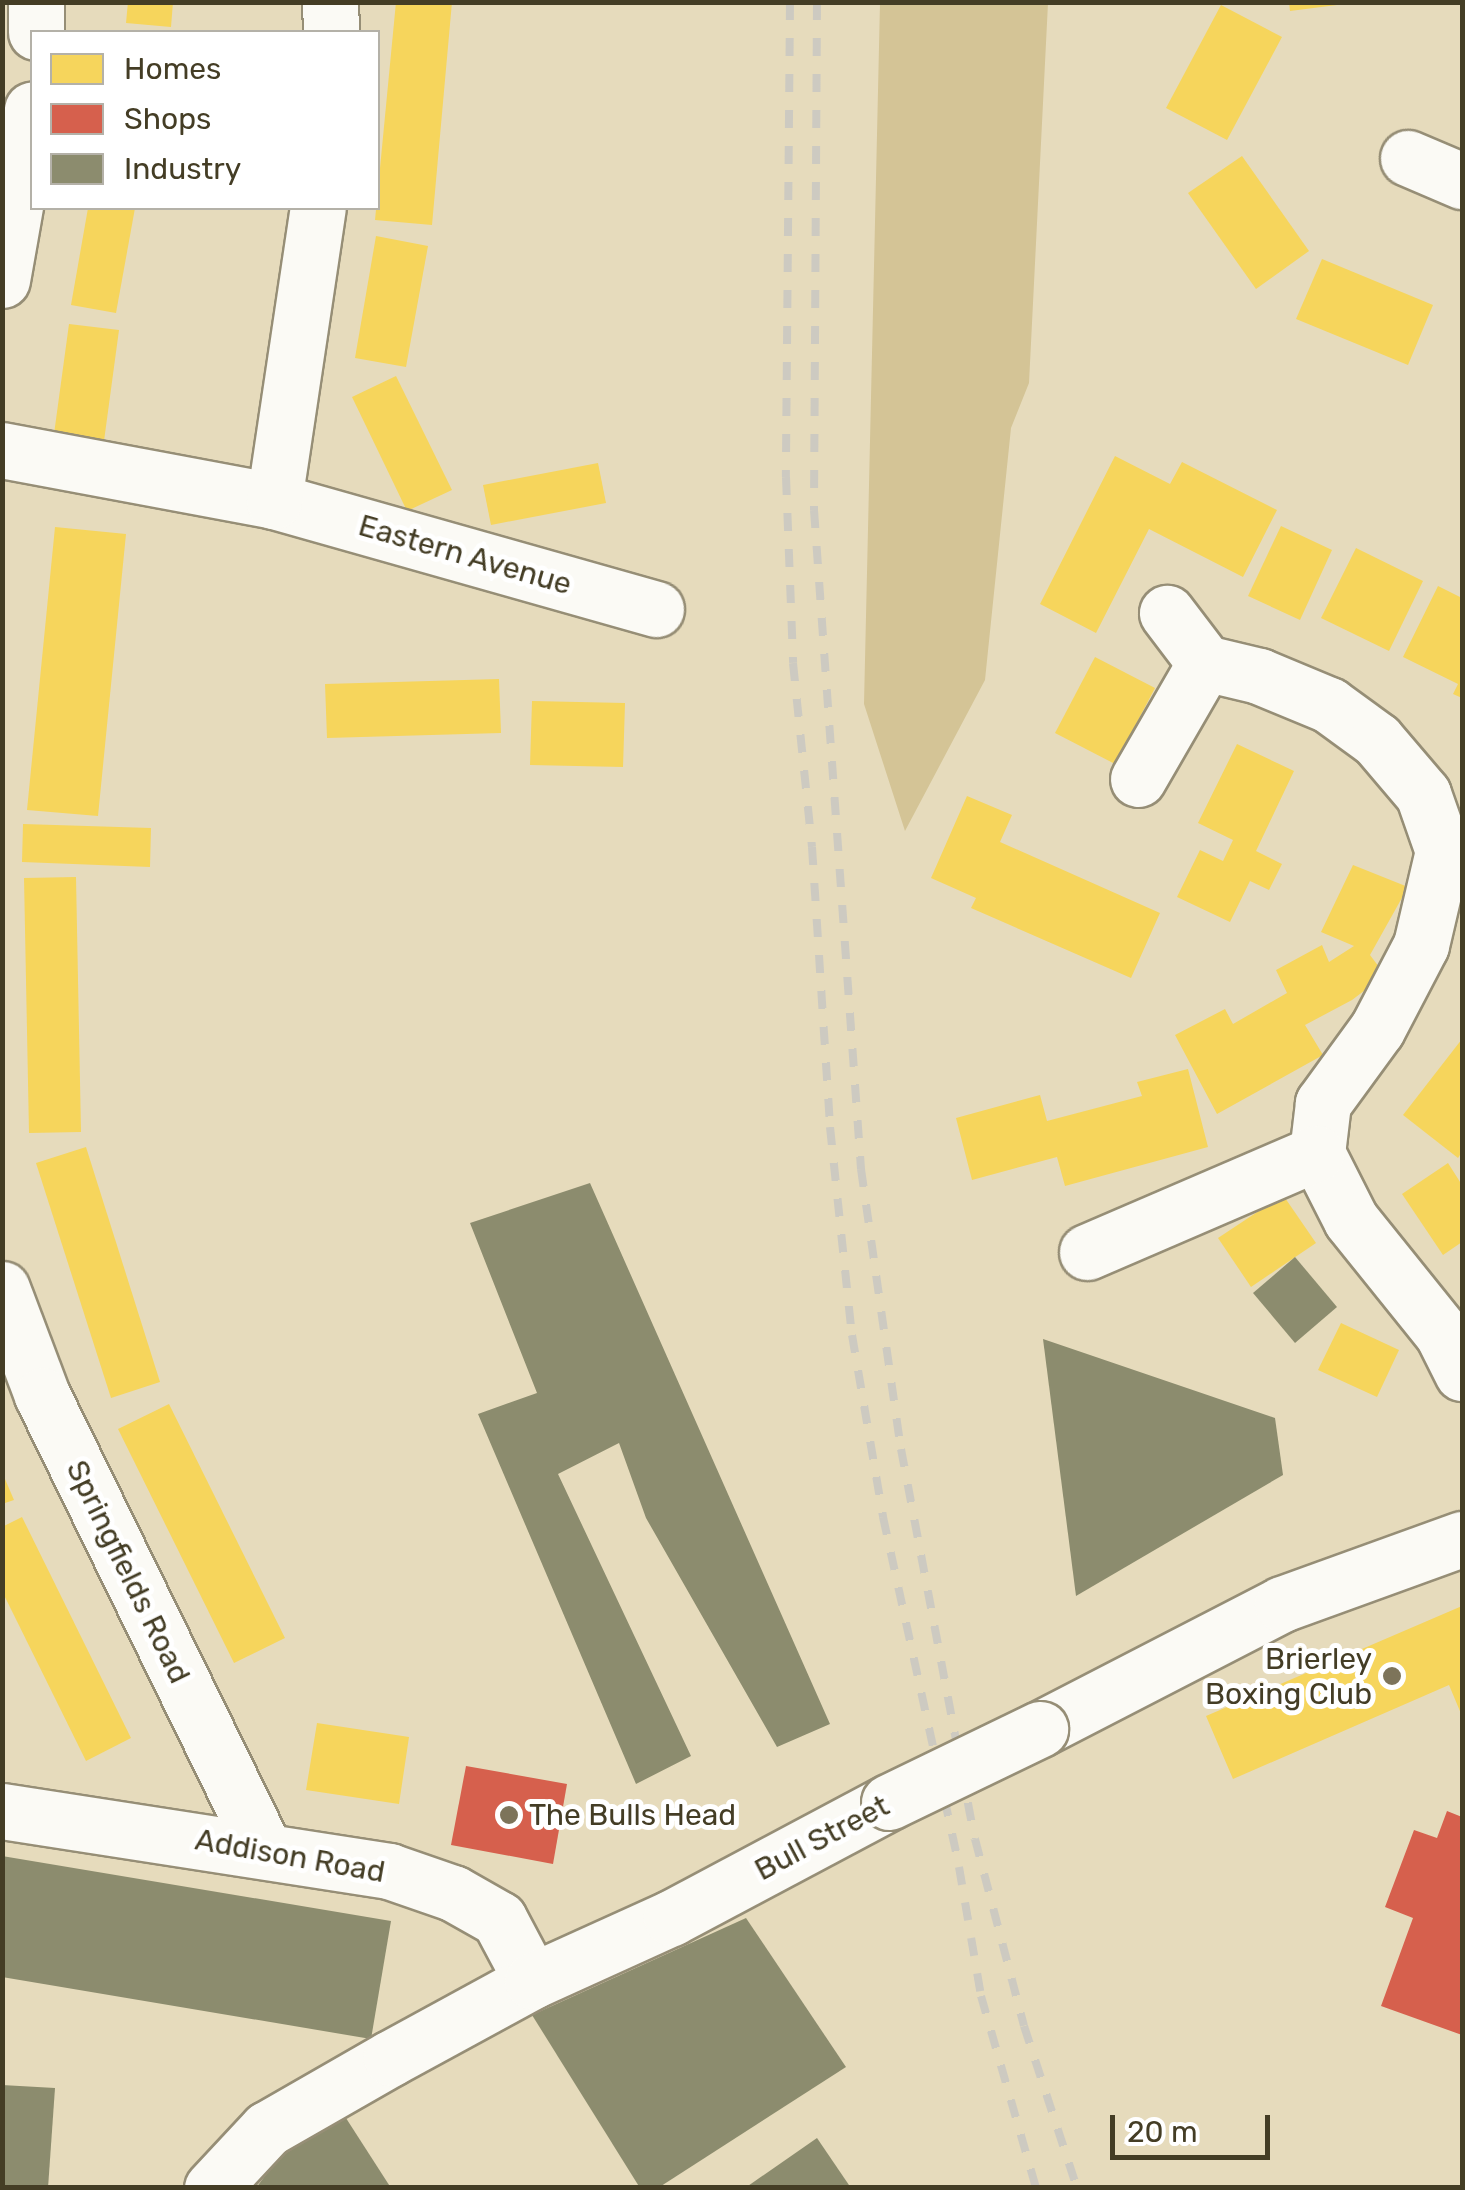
<!DOCTYPE html>
<style>
body{margin:0}
#map{position:relative;width:1465px;height:2190px;overflow:hidden;background:#e6dbbc;font-family:Rubik,sans-serif}
div>[style]{position:absolute}
.forest>*{inset:0;background:#d4c496}
.homes>*{inset:0;background:#f6d55c}
.shops>*{inset:0;background:#d6604d}
.industry>*{inset:0;background:#8c8c6e}
.roads{filter:drop-shadow(2px 0 #968e76) drop-shadow(-2px 0 #968e76) drop-shadow(0 2px #968e76) drop-shadow(0 -2px #968e76)}
.minor>*{height:55px;margin:-27.5px;padding:0 27.5px;transform-origin:27.5px;border-radius:27.5px;background:#fbfaf5}
.rail>*{height:8px;margin-top:-4px;transform-origin:0;background:repeating-linear-gradient(90deg,#cdcac1 0 18px,transparent 0 36px)}
.bridges{filter:drop-shadow(2px 0 #968e76) drop-shadow(-2px 0 #968e76) drop-shadow(0 2px #968e76) drop-shadow(0 -2px #968e76)}
.minor-bridge>*{height:55px;margin:-27.5px;padding:0 27.5px;transform-origin:27.5px;border-radius:27.5px;background:#fbfaf5}
.dots>*{width:28px;height:28px;translate:-50% -50%;box-sizing:border-box;border:5px solid #fff;border-radius:50%}
span{translate:-50% -50%;white-space:nowrap;text-align:center;line-height:1.15;-webkit-text-stroke:10px #fff;paint-order:stroke}
.street-label{font-size:30px;color:#443d25}
.poi-label{font-size:30px;color:#443d25}
.right{translate:-100% -50%;text-align:right}
.left{translate:0 -50%;text-align:left}
.frame{position:absolute;inset:0;border:5px solid #443d25;pointer-events:none}
.legend{position:absolute;left:30px;top:30px;width:350px;height:180px;box-sizing:border-box;background:#fff;border:2px solid #b4b1a8;margin:0;padding:12px 18px;list-style:none;font-size:30px;color:#443d25}
.legend li{display:flex;align-items:center;gap:20px;height:50px}
.legend b{width:50px;border:2px solid #b4b1a8}
.scale{position:absolute;left:1110px;top:2115px;width:160px;height:45px;box-sizing:border-box;border:5px solid #443d25;border-top:0;padding-left:12px;font-size:30px;line-height:35px;white-space:nowrap;color:#443d25;-webkit-text-stroke:8px #fff;paint-order:stroke}
</style>
<div id="map">
<div class="forest">
<div style="clip-path:polygon(880px 3px,1048px 3px,1029px 383px,1011px 428px,985px 680px,905px 831px,864px 704px)"></div>
</div>
<div class="homes">
<div style="clip-path:polygon(128px 2px,173px 2px,171px 27px,126px 23px)"></div>
<div style="clip-path:polygon(396px 2px,452px 2px,432px 225px,375px 220px)"></div>
<div style="clip-path:polygon(1289px 2px,1337px 2px,1337px 5px,1290px 11px)"></div>
<div style="clip-path:polygon(1221px 5px,1282px 37px,1227px 140px,1166px 108px)"></div>
<div style="clip-path:polygon(1242px 156px,1309px 251px,1256px 289px,1188px 193px)"></div>
<div style="clip-path:polygon(88px 208px,135px 208px,116px 313px,71px 305px)"></div>
<div style="clip-path:polygon(376px 236px,428px 246px,406px 367px,355px 358px)"></div>
<div style="clip-path:polygon(1322px 259px,1433px 305px,1408px 365px,1296px 319px)"></div>
<div style="clip-path:polygon(69px 324px,119px 330px,104px 441px,54px 434px)"></div>
<div style="clip-path:polygon(396px 376px,452px 490px,407px 511px,352px 397px)"></div>
<div style="clip-path:polygon(1115px 456px,1170px 484px,1182px 462px,1277px 510px,1243px 577px,1149px 529px,1096px 633px,1040px 604px)"></div>
<div style="clip-path:polygon(598px 463px,606px 503px,491px 525px,483px 485px)"></div>
<div style="clip-path:polygon(1281px 526px,1332px 550px,1300px 620px,1248px 596px)"></div>
<div style="clip-path:polygon(55px 527px,126px 534px,98px 816px,27px 810px)"></div>
<div style="clip-path:polygon(1356px 548px,1423px 581px,1389px 651px,1321px 618px)"></div>
<div style="clip-path:polygon(1438px 586px,1462px 598px,1462px 698px,1453px 694px,1458px 684px,1403px 657px)"></div>
<div style="clip-path:polygon(1095px 657px,1155px 688px,1115px 764px,1055px 733px)"></div>
<div style="clip-path:polygon(499px 679px,501px 733px,327px 738px,325px 684px)"></div>
<div style="clip-path:polygon(532px 701px,625px 703px,623px 767px,530px 765px)"></div>
<div style="clip-path:polygon(1237px 744px,1294px 771px,1256px 851px,1282px 864px,1269px 890px,1250px 881px,1230px 922px,1177px 897px,1200px 850px,1223px 861px,1233px 840px,1198px 823px)"></div>
<div style="clip-path:polygon(967px 796px,1012px 815px,1000px 842px,1160px 913px,1131px 978px,971px 908px,976px 898px,931px 878px)"></div>
<div style="clip-path:polygon(23px 824px,151px 828px,150px 867px,22px 862px)"></div>
<div style="clip-path:polygon(1353px 865px,1408px 887px,1370px 955px,1385px 975px,1352px 1000px,1305px 1025px,1323px 1055px,1217px 1114px,1175px 1035px,1225px 1009px,1233px 1024px,1287px 993px,1276px 970px,1322px 945px,1329px 962px,1354px 946px,1321px 932px)"></div>
<div style="clip-path:polygon(76px 877px,81px 1132px,29px 1133px,24px 878px)"></div>
<div style="clip-path:polygon(1462px 1039px,1462px 1152px,1458px 1158px,1403px 1115px)"></div>
<div style="clip-path:polygon(1188px 1069px,1208px 1147px,1065px 1186px,1057px 1157px,972px 1180px,956px 1118px,1040px 1095px,1047px 1121px,1142px 1096px,1137px 1082px)"></div>
<div style="clip-path:polygon(86px 1147px,160px 1382px,111px 1398px,36px 1163px)"></div>
<div style="clip-path:polygon(1448px 1163px,1462px 1185px,1462px 1242px,1443px 1255px,1402px 1194px)"></div>
<div style="clip-path:polygon(1283px 1195px,1316px 1243px,1251px 1287px,1218px 1238px)"></div>
<div style="clip-path:polygon(1341px 1323px,1399px 1350px,1377px 1397px,1318px 1370px)"></div>
<div style="clip-path:polygon(169px 1404px,285px 1638px,234px 1663px,118px 1429px)"></div>
<div style="clip-path:polygon(2px 1472px,14px 1500px,2px 1504px)"></div>
<div style="clip-path:polygon(22px 1517px,131px 1738px,86px 1761px,2px 1591px,2px 1527px)"></div>
<div style="clip-path:polygon(1462px 1606px,1462px 1716px,1449px 1685px,1233px 1779px,1206px 1716px)"></div>
<div style="clip-path:polygon(317px 1723px,409px 1737px,399px 1804px,306px 1790px)"></div>
</div>
<div class="shops">
<div style="clip-path:polygon(466px 1766px,567px 1784px,553px 1864px,451px 1845px)"></div>
<div style="clip-path:polygon(1447px 1811px,1462px 1817px,1462px 2035px,1381px 2006px,1413px 1918px,1385px 1907px,1414px 1830px,1437px 1838px)"></div>
</div>
<div class="industry">
<div style="clip-path:polygon(590px 1183px,830px 1724px,777px 1747px,646px 1518px,619px 1443px,558px 1474px,691px 1756px,636px 1784px,478px 1414px,537px 1393px,470px 1223px)"></div>
<div style="clip-path:polygon(1295px 1257px,1337px 1307px,1295px 1343px,1253px 1293px)"></div>
<div style="clip-path:polygon(1043px 1339px,1275px 1418px,1283px 1475px,1076px 1596px)"></div>
<div style="clip-path:polygon(2px 1856px,391px 1921px,371px 2039px,2px 1977px)"></div>
<div style="clip-path:polygon(746px 1918px,846px 2067px,658px 2188px,640px 2188px,532px 2015px)"></div>
<div style="clip-path:polygon(2px 2085px,55px 2088px,48px 2188px,2px 2188px)"></div>
<div style="clip-path:polygon(344px 2115px,391px 2188px,256px 2188px,281px 2154px)"></div>
<div style="clip-path:polygon(817px 2138px,851px 2188px,745px 2188px)"></div>
</div>
<div class="roads">
<div class="minor">
<div style="left:330px;top:2px;width:30px;rotate:88deg"></div>
<div style="left:36px;top:32px;width:30px;rotate:-90deg"></div>
<div style="left:1408px;top:158px;width:59px;rotate:23.1deg"></div>
<div style="left:2px;top:280px;width:173px;rotate:-80deg"></div>
<div style="left:2px;top:450px;width:277px;rotate:10.6deg"></div>
<div style="left:274px;top:501px;width:397px;rotate:15.8deg"></div>
<div style="left:274px;top:501px;width:296px;rotate:-81.5deg"></div>
<div style="left:1205px;top:663px;width:56px;rotate:13.5deg"></div>
<div style="left:1259px;top:676px;width:76px;rotate:22.5deg"></div>
<div style="left:1329px;top:705px;width:59px;rotate:36.1deg"></div>
<div style="left:1377px;top:740px;width:71px;rotate:49.6deg"></div>
<div style="left:1423px;top:794px;width:60px;rotate:70.7deg"></div>
<div style="left:1443px;top:851px;width:97px;rotate:103.2deg"></div>
<div style="left:1421px;top:945px;width:95px;rotate:117.6deg"></div>
<div style="left:1377px;top:1029px;width:92px;rotate:126.1deg"></div>
<div style="left:1323px;top:1103px;width:50px;rotate:96.8deg"></div>
<div style="left:1317px;top:1153px;width:75px;rotate:63.1deg"></div>
<div style="left:1351px;top:1220px;width:145px;rotate:51.2deg"></div>
<div style="left:1442px;top:1333px;width:45px;rotate:63.4deg"></div>
<div style="left:1138px;top:779px;width:134px;rotate:-60deg"></div>
<div style="left:1205px;top:663px;width:63px;rotate:-127.2deg"></div>
<div style="left:1087px;top:1252px;width:250px;rotate:-23.3deg"></div>
<div style="left:2px;top:1289px;width:113px;rotate:69.3deg"></div>
<div style="left:42px;top:1395px;width:505px;rotate:63.94deg"></div>
<div style="left:1040px;top:1729px;width:272px;rotate:-27.3deg"></div>
<div style="left:1282px;top:1604px;width:191px;rotate:-19.9deg"></div>
<div style="left:2px;top:1811px;width:392px;rotate:8.8deg"></div>
<div style="left:389px;top:1871px;width:68px;rotate:19deg"></div>
<div style="left:453px;top:1893px;width:53px;rotate:29.5deg"></div>
<div style="left:499px;top:1919px;width:70px;rotate:62deg"></div>
<div style="left:212px;top:2188px;width:81px;rotate:-47deg"></div>
<div style="left:267px;top:2129px;width:143px;rotate:-29.8deg"></div>
<div style="left:391px;top:2058px;width:161px;rotate:-28.6deg"></div>
<div style="left:532px;top:1981px;width:153px;rotate:-24.4deg"></div>
<div style="left:671px;top:1918px;width:247px;rotate:-28deg"></div>
</div>
</div>
<div class="rail">
<div style="left:790px;top:2px;width:475px;rotate:90.5deg"></div>
<div style="left:786px;top:477px;width:186px;rotate:87.8deg"></div>
<div style="left:793px;top:663px;width:185px;rotate:84.1deg"></div>
<div style="left:812px;top:847px;width:281px;rotate:86.3deg"></div>
<div style="left:830px;top:1127px;width:209px;rotate:84deg"></div>
<div style="left:852px;top:1335px;width:185px;rotate:80.3deg"></div>
<div style="left:883px;top:1517px;width:358px;rotate:77.7deg"></div>
<div style="left:959px;top:1867px;width:131px;rotate:80.3deg"></div>
<div style="left:981px;top:1996px;width:200px;rotate:74deg"></div>
<div style="left:817px;top:2px;width:508px;rotate:90.34deg"></div>
<div style="left:814px;top:510px;width:661px;rotate:85.92deg"></div>
<div style="left:861px;top:1169px;width:283px;rotate:81.9deg"></div>
<div style="left:901px;top:1449px;width:397px;rotate:79.3deg"></div>
<div style="left:975px;top:1839px;width:193px;rotate:75.3deg"></div>
<div style="left:1024px;top:2026px;width:170px;rotate:71.9deg"></div>
</div>
<div class="bridges">
<div class="minor-bridge">
<div style="left:889px;top:1802px;width:168px;rotate:-25.8deg"></div>
</div>
</div>
<div class="dots">
<div style="left:1392px;top:1676px;background:#7d745a"></div>
<div style="left:509px;top:1815px;background:#7d745a"></div>
</div>
<div class="street-label">
<span style="left:465px;top:555px;rotate:16deg">Eastern Avenue</span>
<span style="left:128px;top:1572px;rotate:64deg">Springfields Road</span>
<span style="left:822px;top:1838px;rotate:-28deg">Bull Street</span>
<span style="left:290px;top:1856px;rotate:10deg">Addison Road</span>
</div>
<div class="poi-label">
<span class="right" style="left:1372px;top:1676px">Brierley<br>Boxing Club</span>
<span class="left" style="left:529px;top:1815px">The Bulls Head</span>
</div>
<div class="frame"></div>
<ul class="legend">
<li><b style="height:28px;background:#f6d55c"></b>Homes</li>
<li><b style="height:28px;background:#d6604d"></b>Shops</li>
<li><b style="height:28px;background:#8c8c6e"></b>Industry</li>
</ul>
<div class="scale">20 m</div>
</div>
